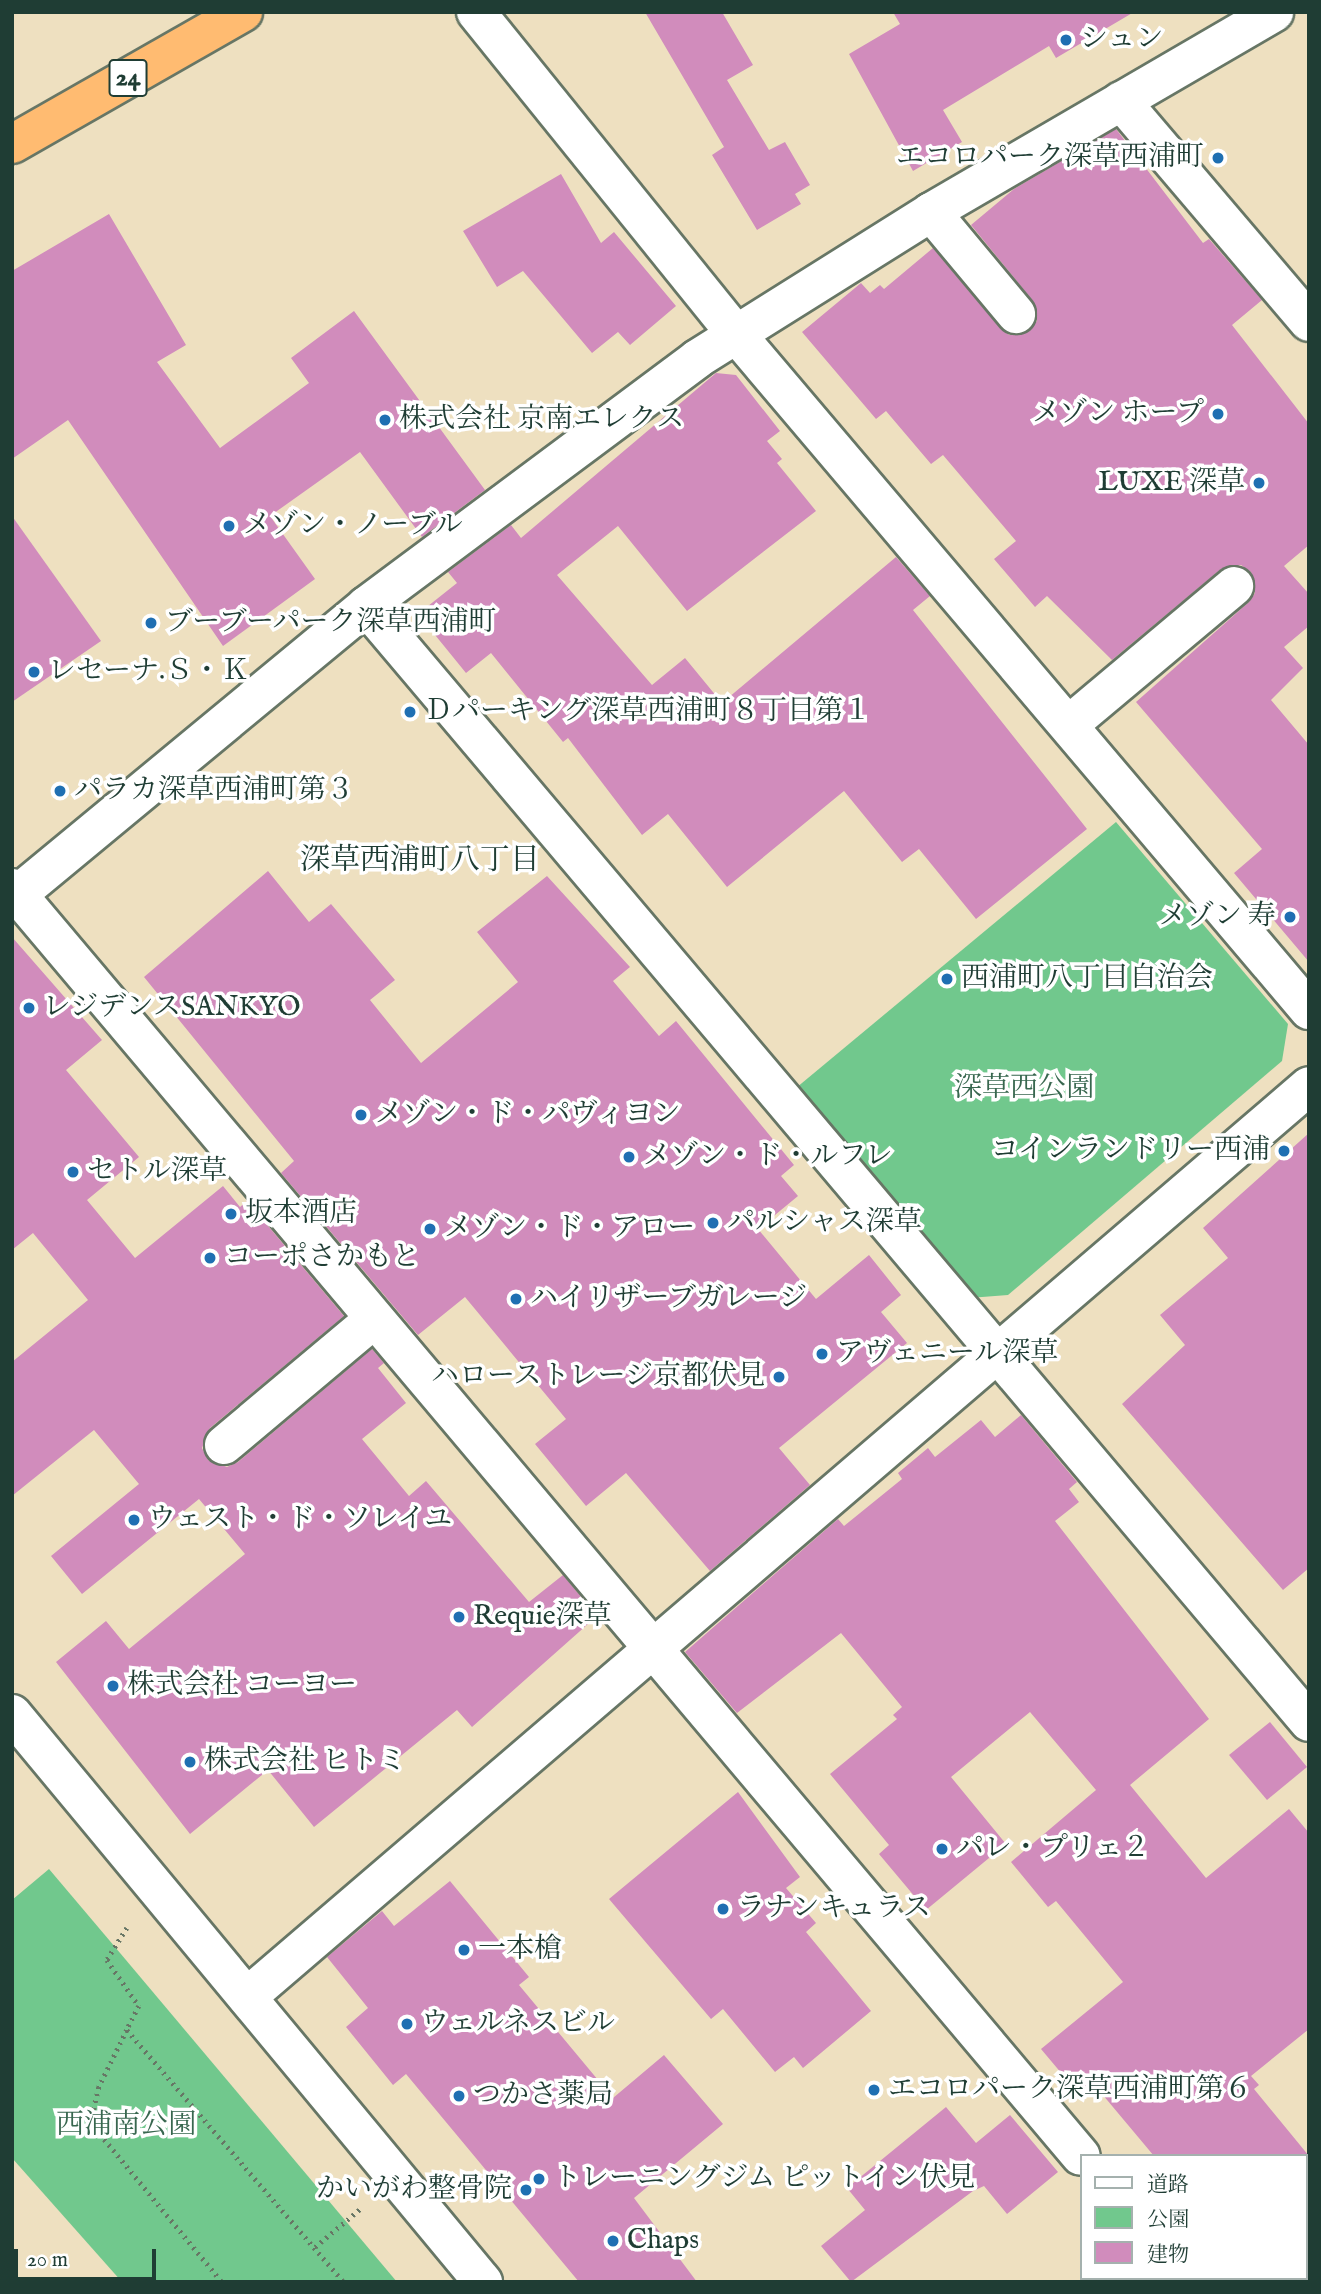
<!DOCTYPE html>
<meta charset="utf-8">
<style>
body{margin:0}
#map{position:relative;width:1321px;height:2294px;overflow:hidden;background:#eee0c0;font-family:"IM FELL English","Noto Serif JP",serif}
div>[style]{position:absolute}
.green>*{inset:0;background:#71c88d}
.building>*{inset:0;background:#d18cbc}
.path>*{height:4.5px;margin-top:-2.25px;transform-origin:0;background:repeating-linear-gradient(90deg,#677665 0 2px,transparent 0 7px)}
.roads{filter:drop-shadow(2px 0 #677665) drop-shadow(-2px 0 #677665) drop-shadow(0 2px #677665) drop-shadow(0 -2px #677665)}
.minor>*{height:38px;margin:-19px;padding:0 19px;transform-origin:19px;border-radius:19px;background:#fff}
.highway>*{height:38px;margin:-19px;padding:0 19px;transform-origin:19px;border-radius:19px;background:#ffbb71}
.dots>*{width:19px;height:19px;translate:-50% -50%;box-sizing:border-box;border:4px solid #fff;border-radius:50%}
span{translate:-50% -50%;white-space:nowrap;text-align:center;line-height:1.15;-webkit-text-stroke:7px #fff;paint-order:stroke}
.shield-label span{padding:2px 5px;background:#fff;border:2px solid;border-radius:5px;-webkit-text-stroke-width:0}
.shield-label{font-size:26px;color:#1f3d34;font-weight:700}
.poi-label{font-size:28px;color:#1f3d34}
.left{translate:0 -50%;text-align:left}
.right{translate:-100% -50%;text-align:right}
.park-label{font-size:28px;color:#38674f}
.neighbourhood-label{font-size:30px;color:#1f3d34}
.frame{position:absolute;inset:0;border:14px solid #1f3d34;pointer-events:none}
.legend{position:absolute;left:1080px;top:2154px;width:228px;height:126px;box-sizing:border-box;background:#fff;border:2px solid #a5b1ae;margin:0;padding:9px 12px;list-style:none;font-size:21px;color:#1f3d34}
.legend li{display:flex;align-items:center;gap:14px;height:35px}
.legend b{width:35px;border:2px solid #a5b1ae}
.scale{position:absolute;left:14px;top:2249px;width:142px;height:32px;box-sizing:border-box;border:4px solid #1f3d34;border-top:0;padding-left:9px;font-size:21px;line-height:24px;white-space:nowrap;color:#1f3d34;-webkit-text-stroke:5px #fff;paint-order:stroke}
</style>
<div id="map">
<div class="green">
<div style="clip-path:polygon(1116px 822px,1288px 1024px,1282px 1061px,1008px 1295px,969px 1298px,796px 1088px)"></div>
<div style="clip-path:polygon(49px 1869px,115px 1947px,397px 2282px,122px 2282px,12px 2158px,12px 1900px)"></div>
</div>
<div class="building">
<div style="clip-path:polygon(645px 12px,722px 12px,753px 65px,727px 80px,769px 150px,785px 142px,810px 185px,795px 194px,801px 204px,757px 230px,712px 155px,724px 147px)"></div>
<div style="clip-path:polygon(893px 12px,1134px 12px,1056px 58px,1049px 46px,943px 110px,962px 142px,913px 171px,849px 54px,900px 24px)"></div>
<div style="clip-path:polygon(1116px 129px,1203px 243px,1209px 239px,1262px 300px,1232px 325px,1309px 424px,1309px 545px,1284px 566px,1309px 594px,1309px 626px,1284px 647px,1303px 668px,1271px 700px,1309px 745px,1309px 962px,1234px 873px,1262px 849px,1136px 702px,1249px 602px,1255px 593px,1251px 572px,1241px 565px,1221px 569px,1112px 660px,1047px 596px,1035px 607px,994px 559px,1016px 541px,943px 455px,931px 464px,886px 411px,876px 419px,802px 332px,861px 283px,870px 293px,880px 285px,884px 289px,933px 248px,1000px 328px,1009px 335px,1029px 331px,1037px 321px,1033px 301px,971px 225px,1014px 189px)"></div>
<div style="clip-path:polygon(561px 174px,601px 243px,614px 232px,676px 306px,630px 345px,618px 332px,592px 353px,523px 271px,497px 287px,463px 231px)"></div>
<div style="clip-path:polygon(109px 214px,186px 345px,157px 362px,220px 448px,309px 383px,291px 358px,354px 311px,485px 490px,422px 537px,360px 452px,270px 516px,315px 579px,223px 646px,68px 420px,12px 459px,12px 271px)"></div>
<div style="clip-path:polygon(716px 373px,736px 375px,780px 431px,767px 441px,782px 459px,777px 463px,816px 511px,687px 611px,618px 526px,557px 575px,652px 685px,685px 658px,722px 703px,896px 557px,930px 596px,913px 610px,1087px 829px,976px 919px,919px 849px,902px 862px,844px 791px,727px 887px,668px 814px,642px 835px,568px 738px,563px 742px,491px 653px,466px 673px,418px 614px,457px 583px,448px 572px,511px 525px,521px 538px)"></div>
<div style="clip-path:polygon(12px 516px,101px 641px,12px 702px)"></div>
<div style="clip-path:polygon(268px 871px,309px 922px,331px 904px,395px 980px,370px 1000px,421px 1063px,518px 982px,477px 932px,547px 876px,630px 967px,613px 981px,659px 1036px,676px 1021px,794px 1165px,781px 1176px,798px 1196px,758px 1229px,816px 1299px,869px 1255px,901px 1295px,881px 1312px,907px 1343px,779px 1448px,810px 1485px,710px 1571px,626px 1473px,586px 1506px,535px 1444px,566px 1419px,465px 1297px,418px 1335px,281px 1173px,294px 1161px,144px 977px)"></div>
<div style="clip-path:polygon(12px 937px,102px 1040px,66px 1070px,139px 1157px,87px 1200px,135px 1258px,223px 1186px,240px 1207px,247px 1201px,344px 1316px,210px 1428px,202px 1448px,208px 1460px,227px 1467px,238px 1462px,372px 1349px,384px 1363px,378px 1368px,406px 1403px,362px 1439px,409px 1496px,426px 1481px,529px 1602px,563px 1575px,597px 1616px,472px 1727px,457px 1710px,314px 1827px,268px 1770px,190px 1834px,56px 1662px,106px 1621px,129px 1649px,245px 1554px,199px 1499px,82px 1594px,51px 1556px,139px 1484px,94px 1430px,12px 1496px,12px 1362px,88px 1300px,33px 1233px,12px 1250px)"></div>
<div style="clip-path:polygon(1309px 1133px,1309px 1568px,1283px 1590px,1122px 1404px,1185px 1345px,1160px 1315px,1228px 1258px,1203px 1228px)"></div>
<div style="clip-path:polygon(1021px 1415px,1077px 1482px,1069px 1489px,1079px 1502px,1055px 1521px,1209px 1719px,1130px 1785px,1206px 1878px,1289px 1809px,1309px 1833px,1309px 2029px,1251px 2076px,1259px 2085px,1254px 2089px,1309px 2156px,1154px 2156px,1092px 2082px,1078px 2093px,1041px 2049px,1123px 1982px,1056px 1901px,1048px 1907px,1011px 1862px,1096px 1790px,1030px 1712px,951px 1777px,1006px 1844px,926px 1910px,879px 1854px,889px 1845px,830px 1774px,897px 1719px,893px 1715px,902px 1707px,841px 1633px,737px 1713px,685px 1652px,838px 1519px,844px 1526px,902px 1479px,898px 1473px,928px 1448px,935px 1457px,981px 1420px,995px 1437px)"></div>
<div style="clip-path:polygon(1270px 1722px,1307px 1767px,1267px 1800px,1229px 1755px)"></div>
<div style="clip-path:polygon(738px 1792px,800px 1877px,786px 1888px,816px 1923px,806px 1932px,871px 2011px,803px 2068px,794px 2057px,775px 2072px,723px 2009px,711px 2019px,609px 1899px)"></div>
<div style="clip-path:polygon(450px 1881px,529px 1977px,519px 1985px,613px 2098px,664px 2055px,723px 2124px,634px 2198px,697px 2282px,579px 2282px,406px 2074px,393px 2085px,346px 2027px,368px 2008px,327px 1957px,382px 1911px,394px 1926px)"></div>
<div style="clip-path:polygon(946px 2107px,976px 2143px,1010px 2115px,1058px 2172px,1007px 2214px,984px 2186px,973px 2191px,851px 2282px,821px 2246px,865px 2210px,847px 2188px)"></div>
</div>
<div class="path">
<div style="left:127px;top:1928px;width:38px;rotate:122deg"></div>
<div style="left:107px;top:1960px;width:56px;rotate:55.2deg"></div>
<div style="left:139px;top:2006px;width:27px;rotate:117deg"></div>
<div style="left:127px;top:2030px;width:333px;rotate:49.3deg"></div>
<div style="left:127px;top:2030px;width:64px;rotate:116.2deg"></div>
<div style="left:99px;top:2087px;width:37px;rotate:103deg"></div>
<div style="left:91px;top:2123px;width:206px;rotate:50.5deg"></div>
<div style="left:315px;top:2247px;width:59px;rotate:-40.2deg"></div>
</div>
<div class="roads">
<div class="minor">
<div style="left:476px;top:12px;width:415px;rotate:51.1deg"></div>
<div style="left:737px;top:335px;width:885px;rotate:49.72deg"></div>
<div style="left:1121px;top:101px;width:290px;rotate:49.6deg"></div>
<div style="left:931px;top:212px;width:133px;rotate:50.2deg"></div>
<div style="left:366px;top:606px;width:1461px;rotate:49.8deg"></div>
<div style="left:1071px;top:723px;width:213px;rotate:-40deg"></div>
<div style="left:12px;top:888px;width:1658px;rotate:49.87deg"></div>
<div style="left:12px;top:899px;width:460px;rotate:-39.6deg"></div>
<div style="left:366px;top:606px;width:413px;rotate:-36.7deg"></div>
<div style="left:697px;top:359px;width:276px;rotate:-32.1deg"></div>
<div style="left:931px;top:212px;width:397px;rotate:-30.2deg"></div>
<div style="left:224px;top:1445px;width:196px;rotate:-40deg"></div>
<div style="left:12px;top:1714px;width:738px;rotate:50.33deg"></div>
<div style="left:247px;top:1997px;width:1399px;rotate:-40.62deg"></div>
<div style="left:1185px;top:2278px;width:5px;rotate:53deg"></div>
<div style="left:1289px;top:2282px;width:6px;rotate:-39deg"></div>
</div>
<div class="highway">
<div style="left:12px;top:144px;width:266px;rotate:-29.7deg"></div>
</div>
</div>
<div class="dots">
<div style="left:1066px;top:40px;background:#1f6fb2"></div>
<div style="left:1218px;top:158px;background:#1f6fb2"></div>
<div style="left:1218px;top:414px;background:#1f6fb2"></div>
<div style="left:385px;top:420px;background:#1f6fb2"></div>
<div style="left:1259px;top:483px;background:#1f6fb2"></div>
<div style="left:229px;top:526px;background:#1f6fb2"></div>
<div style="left:151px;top:623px;background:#1f6fb2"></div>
<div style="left:34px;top:672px;background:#1f6fb2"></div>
<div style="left:410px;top:712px;background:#1f6fb2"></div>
<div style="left:60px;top:791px;background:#1f6fb2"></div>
<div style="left:1290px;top:917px;background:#1f6fb2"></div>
<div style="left:947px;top:979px;background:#1f6fb2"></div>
<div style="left:29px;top:1008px;background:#1f6fb2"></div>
<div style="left:361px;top:1115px;background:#1f6fb2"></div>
<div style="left:1284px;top:1151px;background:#1f6fb2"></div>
<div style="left:629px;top:1157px;background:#1f6fb2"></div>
<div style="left:73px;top:1172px;background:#1f6fb2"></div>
<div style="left:231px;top:1214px;background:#1f6fb2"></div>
<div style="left:713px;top:1223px;background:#1f6fb2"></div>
<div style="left:430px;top:1229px;background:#1f6fb2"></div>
<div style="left:210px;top:1258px;background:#1f6fb2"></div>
<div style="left:516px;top:1299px;background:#1f6fb2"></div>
<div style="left:822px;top:1354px;background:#1f6fb2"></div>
<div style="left:779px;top:1377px;background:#1f6fb2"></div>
<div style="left:134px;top:1520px;background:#1f6fb2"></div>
<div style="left:459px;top:1617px;background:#1f6fb2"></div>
<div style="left:113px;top:1686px;background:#1f6fb2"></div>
<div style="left:190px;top:1762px;background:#1f6fb2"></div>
<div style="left:942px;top:1849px;background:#1f6fb2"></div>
<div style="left:723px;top:1909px;background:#1f6fb2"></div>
<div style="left:464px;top:1950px;background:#1f6fb2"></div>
<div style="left:407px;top:2024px;background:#1f6fb2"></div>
<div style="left:874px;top:2090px;background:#1f6fb2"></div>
<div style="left:459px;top:2096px;background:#1f6fb2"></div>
<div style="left:539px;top:2179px;background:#1f6fb2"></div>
<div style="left:526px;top:2190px;background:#1f6fb2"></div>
<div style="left:613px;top:2241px;background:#1f6fb2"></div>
</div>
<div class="shield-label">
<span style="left:128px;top:78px">24</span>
</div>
<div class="poi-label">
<span class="left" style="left:1080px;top:40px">シュン</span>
<span class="right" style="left:1204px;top:158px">エコロパーク深草西浦町</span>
<span class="right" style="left:1204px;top:414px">メゾン ホープ</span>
<span class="left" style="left:399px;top:420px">株式会社 京南エレクス</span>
<span class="right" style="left:1245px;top:483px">LUXE 深草</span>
<span class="left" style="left:243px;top:526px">メゾン・ノーブル</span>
<span class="left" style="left:165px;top:623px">ブーブーパーク深草西浦町</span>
<span class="left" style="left:48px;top:672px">レセーナ.Ｓ・Ｋ</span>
<span class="left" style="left:424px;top:712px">Ｄパーキング深草西浦町８丁目第１</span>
<span class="left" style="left:74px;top:791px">パラカ深草西浦町第３</span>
<span class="right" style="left:1276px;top:917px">メゾン 寿</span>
<span class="left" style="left:961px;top:979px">西浦町八丁目自治会</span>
<span class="left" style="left:43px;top:1008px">レジデンスSANKYO</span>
<span class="left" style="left:375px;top:1115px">メゾン・ド・パヴィヨン</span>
<span class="right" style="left:1270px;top:1151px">コインランドリー西浦</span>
<span class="left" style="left:643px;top:1157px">メゾン・ド・ルフレ</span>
<span class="left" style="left:87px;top:1172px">セトル深草</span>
<span class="left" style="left:245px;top:1214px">坂本酒店</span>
<span class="left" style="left:727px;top:1223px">パルシャス深草</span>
<span class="left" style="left:444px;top:1229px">メゾン・ド・アロー</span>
<span class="left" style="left:224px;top:1258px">コーポさかもと</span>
<span class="left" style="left:530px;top:1299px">ハイリザーブガレージ</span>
<span class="left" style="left:836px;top:1354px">アヴェニール深草</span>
<span class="right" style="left:765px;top:1377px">ハローストレージ京都伏見</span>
<span class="left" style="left:148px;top:1520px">ウェスト・ド・ソレイユ</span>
<span class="left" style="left:473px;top:1617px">Requie深草</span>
<span class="left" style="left:127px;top:1686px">株式会社 コーヨー</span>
<span class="left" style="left:204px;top:1762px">株式会社 ヒトミ</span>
<span class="left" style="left:956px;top:1849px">パレ・プリェ２</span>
<span class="left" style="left:737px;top:1909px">ラナンキュラス</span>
<span class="left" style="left:478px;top:1950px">一本槍</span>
<span class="left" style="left:421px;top:2024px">ウェルネスビル</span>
<span class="left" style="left:888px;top:2090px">エコロパーク深草西浦町第６</span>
<span class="left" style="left:473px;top:2096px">つかさ薬局</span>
<span class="left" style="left:553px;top:2179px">トレーニングジム ピットイン伏見</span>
<span class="right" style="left:512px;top:2190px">かいがわ整骨院</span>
<span class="left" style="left:627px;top:2241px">Chaps</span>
</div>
<div class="park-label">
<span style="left:1024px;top:1089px">深草西公園</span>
<span style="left:126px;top:2126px">西浦南公園</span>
</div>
<div class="neighbourhood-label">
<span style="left:420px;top:861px">深草西浦町八丁目</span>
</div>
<div class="frame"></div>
<ul class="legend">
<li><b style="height:9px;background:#fff"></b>道路</li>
<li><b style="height:19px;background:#71c88d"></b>公園</li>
<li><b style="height:19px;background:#d18cbc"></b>建物</li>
</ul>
<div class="scale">20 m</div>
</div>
